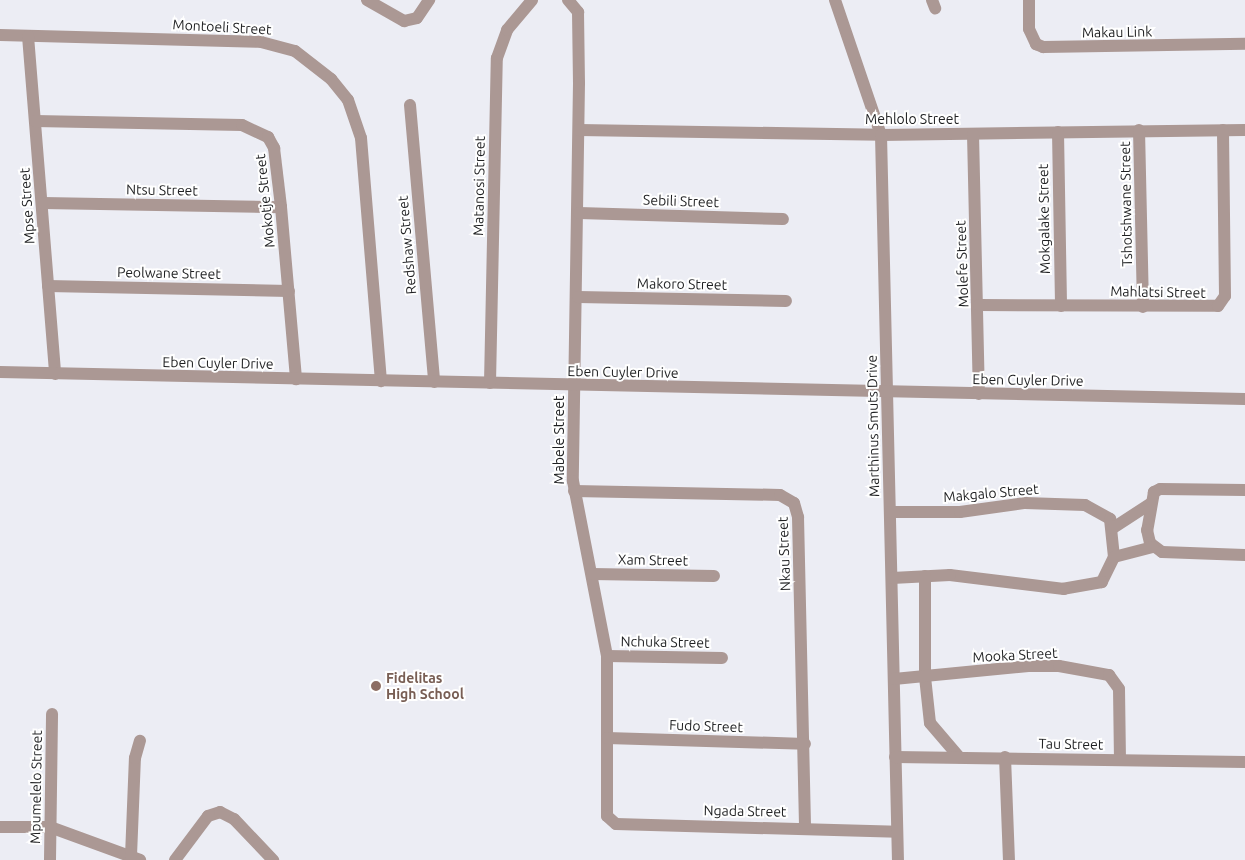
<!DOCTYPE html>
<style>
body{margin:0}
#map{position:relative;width:1245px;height:860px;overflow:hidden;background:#ecedf4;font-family:Ubuntu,sans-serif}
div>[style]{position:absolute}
.minor>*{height:12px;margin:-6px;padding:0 6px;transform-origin:6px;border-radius:6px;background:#ab9894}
.dots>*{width:14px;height:14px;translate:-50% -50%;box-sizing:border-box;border:2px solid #fff;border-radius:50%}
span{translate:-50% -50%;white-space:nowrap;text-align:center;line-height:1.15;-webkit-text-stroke:4px #fff;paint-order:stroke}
.street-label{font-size:14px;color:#1f2022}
.education-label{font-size:14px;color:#785e54;font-weight:700}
.left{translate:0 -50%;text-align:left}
</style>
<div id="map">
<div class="minor">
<div style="left:367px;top:0;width:43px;rotate:29.6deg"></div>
<div style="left:404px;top:21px;width:13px;rotate:-13deg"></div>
<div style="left:417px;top:18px;width:22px;rotate:-56deg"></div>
<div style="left:568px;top:0;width:16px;rotate:50deg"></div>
<div style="left:578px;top:12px;width:71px;rotate:89.2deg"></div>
<div style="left:579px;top:83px;width:398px;rotate:90.9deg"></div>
<div style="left:573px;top:481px;width:178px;rotate:79deg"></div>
<div style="left:607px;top:656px;width:160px;rotate:90deg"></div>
<div style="left:607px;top:816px;width:12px;rotate:42deg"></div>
<div style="left:616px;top:824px;width:281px;rotate:1.6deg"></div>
<div style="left:835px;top:0;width:143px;rotate:71.2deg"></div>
<div style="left:881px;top:135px;width:725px;rotate:88.66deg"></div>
<div style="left:932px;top:0;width:9px;rotate:69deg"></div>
<div style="left:1029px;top:0;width:29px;rotate:90deg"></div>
<div style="left:1029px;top:29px;width:17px;rotate:65deg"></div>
<div style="left:1036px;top:44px;width:8px;rotate:23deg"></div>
<div style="left:1043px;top:47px;width:202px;rotate:-0.9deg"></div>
<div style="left:0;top:35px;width:261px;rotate:1.5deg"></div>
<div style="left:261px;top:42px;width:35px;rotate:15deg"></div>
<div style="left:295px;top:51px;width:46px;rotate:37.9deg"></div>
<div style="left:331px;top:79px;width:27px;rotate:51deg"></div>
<div style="left:348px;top:100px;width:40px;rotate:71.1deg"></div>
<div style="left:361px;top:138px;width:244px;rotate:85.3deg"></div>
<div style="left:28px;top:36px;width:339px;rotate:85.4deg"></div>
<div style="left:410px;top:105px;width:278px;rotate:85deg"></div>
<div style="left:35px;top:121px;width:207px;rotate:1.1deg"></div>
<div style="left:242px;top:125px;width:29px;rotate:25deg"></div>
<div style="left:268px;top:137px;width:13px;rotate:61deg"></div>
<div style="left:274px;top:148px;width:59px;rotate:83.2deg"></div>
<div style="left:281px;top:207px;width:173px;rotate:85deg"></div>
<div style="left:579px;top:130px;width:302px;rotate:0.9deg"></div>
<div style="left:881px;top:135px;width:364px;rotate:-0.8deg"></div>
<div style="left:1139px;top:130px;width:177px;rotate:88.7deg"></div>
<div style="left:1058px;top:132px;width:174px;rotate:89deg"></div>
<div style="left:973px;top:134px;width:260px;rotate:88.7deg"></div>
<div style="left:43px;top:203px;width:238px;rotate:1deg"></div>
<div style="left:579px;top:213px;width:204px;rotate:1.7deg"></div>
<div style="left:48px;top:286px;width:241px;rotate:1.2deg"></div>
<div style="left:578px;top:297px;width:208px;rotate:1.1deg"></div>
<div style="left:979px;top:305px;width:239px;rotate:0.2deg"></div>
<div style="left:1218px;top:306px;width:12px;rotate:-55deg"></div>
<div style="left:1225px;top:296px;width:166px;rotate:-90.7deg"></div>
<div style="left:0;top:372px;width:1245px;rotate:1.24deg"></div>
<div style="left:490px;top:383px;width:325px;rotate:-88.8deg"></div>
<div style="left:497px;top:58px;width:30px;rotate:-70deg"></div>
<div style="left:507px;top:30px;width:39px;rotate:-50deg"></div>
<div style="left:1245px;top:490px;width:85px;rotate:-179.3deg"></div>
<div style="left:1160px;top:489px;width:7px;rotate:153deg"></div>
<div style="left:1154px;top:492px;width:39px;rotate:100deg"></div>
<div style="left:1147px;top:530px;width:13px;rotate:77deg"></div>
<div style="left:1150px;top:543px;width:15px;rotate:37deg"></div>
<div style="left:1162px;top:552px;width:83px;rotate:2.1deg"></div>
<div style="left:574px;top:491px;width:206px;rotate:1.1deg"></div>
<div style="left:780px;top:495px;width:16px;rotate:30deg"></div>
<div style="left:794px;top:503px;width:15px;rotate:74deg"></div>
<div style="left:798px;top:517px;width:311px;rotate:88.7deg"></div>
<div style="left:890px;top:512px;width:70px"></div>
<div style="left:960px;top:512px;width:66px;rotate:-7.9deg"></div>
<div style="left:1025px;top:503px;width:60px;rotate:1.9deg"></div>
<div style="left:1085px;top:505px;width:29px;rotate:29deg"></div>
<div style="left:1110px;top:519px;width:38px;rotate:84deg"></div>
<div style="left:1114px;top:557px;width:28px;rotate:116deg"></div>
<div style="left:1102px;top:582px;width:39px;rotate:170deg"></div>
<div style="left:1064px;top:589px;width:115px;rotate:-173deg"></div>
<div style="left:950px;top:575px;width:58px;rotate:177deg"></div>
<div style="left:1113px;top:528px;width:44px;rotate:-33deg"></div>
<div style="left:1114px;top:557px;width:40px;rotate:-14.4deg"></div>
<div style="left:592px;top:574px;width:122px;rotate:0.9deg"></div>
<div style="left:925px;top:576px;width:101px;rotate:90deg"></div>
<div style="left:925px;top:677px;width:46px;rotate:83.8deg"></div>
<div style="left:930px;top:723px;width:45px;rotate:49.5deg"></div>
<div style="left:607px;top:656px;width:115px;rotate:1deg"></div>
<div style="left:894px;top:679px;width:135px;rotate:-5.5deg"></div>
<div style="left:1028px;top:666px;width:31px"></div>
<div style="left:1059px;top:666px;width:51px;rotate:10.2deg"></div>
<div style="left:1109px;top:675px;width:17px;rotate:54deg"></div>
<div style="left:1119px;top:689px;width:71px;rotate:89.2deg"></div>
<div style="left:607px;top:738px;width:198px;rotate:1.7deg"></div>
<div style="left:895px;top:757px;width:350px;rotate:0.8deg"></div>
<div style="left:1005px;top:757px;width:103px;rotate:87.8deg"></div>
<div style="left:0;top:827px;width:50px"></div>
<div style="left:50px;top:827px;width:96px;rotate:20.1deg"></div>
<div style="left:131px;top:856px;width:98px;rotate:-87.7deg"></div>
<div style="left:135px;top:758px;width:18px;rotate:-74deg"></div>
<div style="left:50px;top:860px;width:146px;rotate:-89.2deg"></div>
<div style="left:175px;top:860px;width:55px;rotate:-53.1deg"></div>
<div style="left:208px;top:816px;width:13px;rotate:-18deg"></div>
<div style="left:220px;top:812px;width:16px;rotate:27deg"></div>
<div style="left:234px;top:819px;width:57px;rotate:46.4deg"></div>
</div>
<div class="dots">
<div style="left:376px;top:686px;background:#8d6e63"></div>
</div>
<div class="street-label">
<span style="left:222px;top:27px;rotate:3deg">Montoeli Street</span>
<span style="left:1117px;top:32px;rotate:-1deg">Makau Link</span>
<span style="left:912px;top:119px">Mehlolo Street</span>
<span style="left:479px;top:186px;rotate:-89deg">Matanosi Street</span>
<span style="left:162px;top:190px;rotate:1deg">Ntsu Street</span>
<span style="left:265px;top:201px;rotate:-96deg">Mokotje Street</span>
<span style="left:681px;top:201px;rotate:2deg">Sebili Street</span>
<span style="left:1126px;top:204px;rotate:-91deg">Tshotshwane Street</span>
<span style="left:27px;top:206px;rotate:-94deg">Mpse Street</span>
<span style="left:1044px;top:219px;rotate:-91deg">Mokgalake Street</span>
<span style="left:407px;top:245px;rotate:-95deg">Redshaw Street</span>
<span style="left:962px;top:264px;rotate:-92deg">Molefe Street</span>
<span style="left:169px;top:273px;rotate:1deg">Peolwane Street</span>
<span style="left:682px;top:284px;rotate:1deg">Makoro Street</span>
<span style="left:1158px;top:292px;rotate:1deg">Mahlatsi Street</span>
<span style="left:218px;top:363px;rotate:1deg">Eben Cuyler Drive</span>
<span style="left:623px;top:372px;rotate:1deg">Eben Cuyler Drive</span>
<span style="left:1028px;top:380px;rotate:1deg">Eben Cuyler Drive</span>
<span style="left:873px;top:426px;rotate:-91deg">Marthinus Smuts Drive</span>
<span style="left:559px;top:440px;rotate:-90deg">Mabele Street</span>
<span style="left:991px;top:493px;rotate:-5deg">Makgalo Street</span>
<span style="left:784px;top:554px;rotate:-92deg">Nkau Street</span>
<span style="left:653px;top:560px;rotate:1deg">Xam Street</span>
<span style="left:665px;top:642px;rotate:1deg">Nchuka Street</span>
<span style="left:1015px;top:655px;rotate:-3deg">Mooka Street</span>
<span style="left:706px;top:726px;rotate:2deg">Fudo Street</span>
<span style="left:1071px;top:744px;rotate:1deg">Tau Street</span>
<span style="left:36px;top:787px;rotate:-89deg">Mpumelelo Street</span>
<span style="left:745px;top:811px;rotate:1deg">Ngada Street</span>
</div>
<div class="education-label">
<span class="left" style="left:386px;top:686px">Fidelitas<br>High School</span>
</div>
</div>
